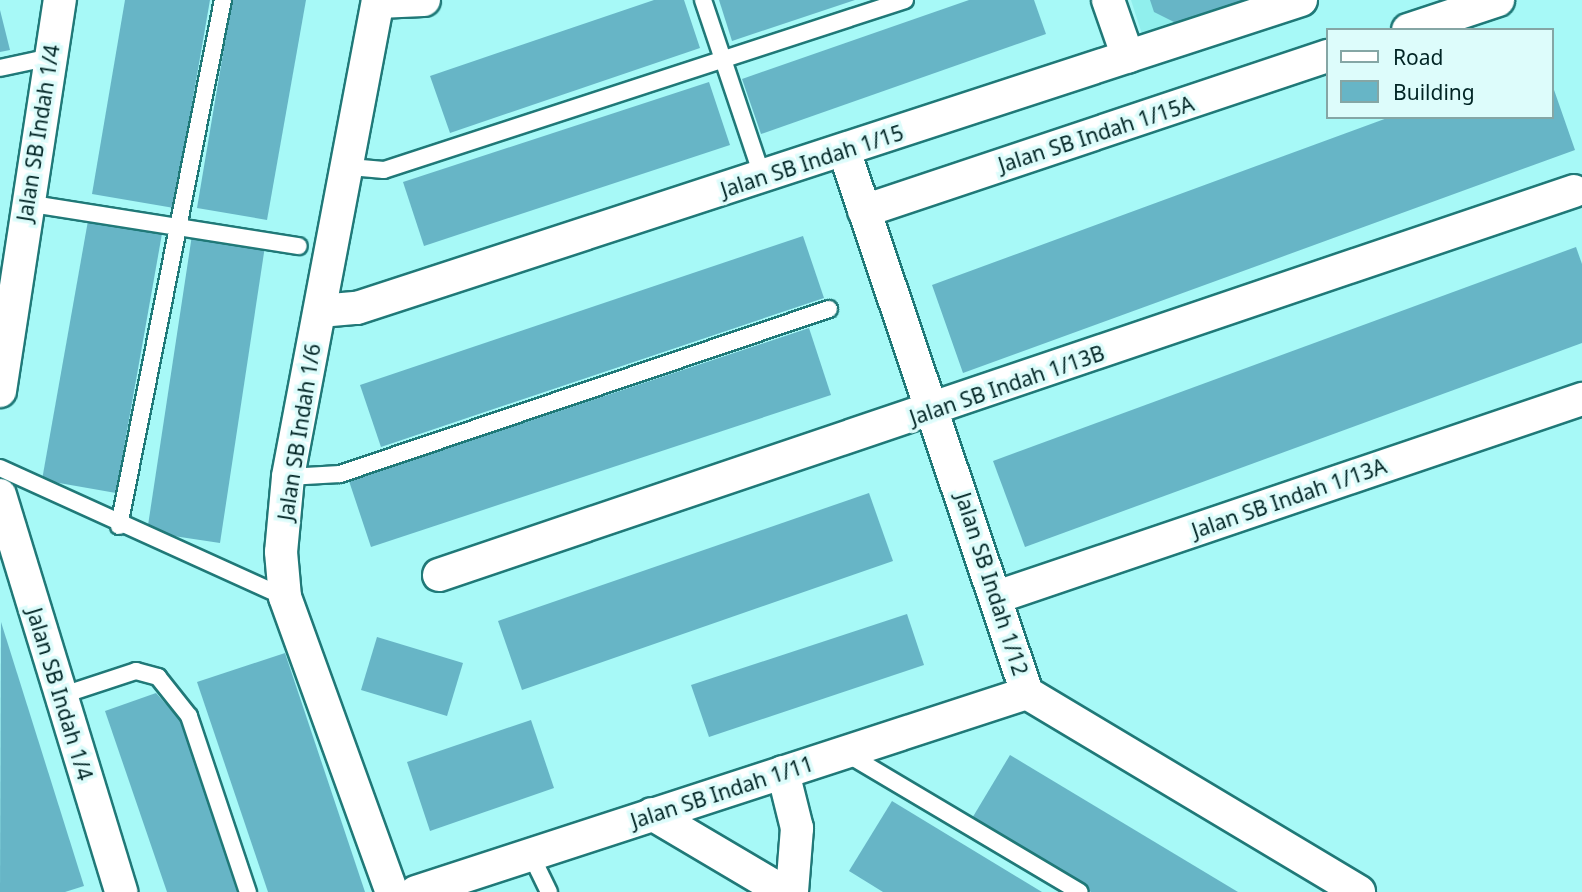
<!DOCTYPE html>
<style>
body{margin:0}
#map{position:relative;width:1582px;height:892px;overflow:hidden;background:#a7f9f7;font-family:"Noto Sans",sans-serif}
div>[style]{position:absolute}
.built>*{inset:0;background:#90efed}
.building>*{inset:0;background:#67b5c6}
.roads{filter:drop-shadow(2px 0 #207978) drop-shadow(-2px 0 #207978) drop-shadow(0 2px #207978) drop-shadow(0 -2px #207978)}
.service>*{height:16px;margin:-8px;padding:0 8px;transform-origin:8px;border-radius:8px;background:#fff}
.minor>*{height:32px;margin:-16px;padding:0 16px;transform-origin:16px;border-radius:16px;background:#fff}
span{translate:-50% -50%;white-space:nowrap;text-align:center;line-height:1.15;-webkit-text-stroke:7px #ddfcfb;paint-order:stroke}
.street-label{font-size:21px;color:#002424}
.legend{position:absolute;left:1326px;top:28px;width:228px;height:91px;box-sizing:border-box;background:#ddfcfb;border:2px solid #85a6a5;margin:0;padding:9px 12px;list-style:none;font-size:21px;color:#002424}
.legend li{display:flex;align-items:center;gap:14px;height:35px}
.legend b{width:35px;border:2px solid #85a6a5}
</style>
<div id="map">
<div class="built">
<div style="clip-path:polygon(1131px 0,1251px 0,1142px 34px)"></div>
</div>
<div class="building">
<div style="clip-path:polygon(125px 0,210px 0,174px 208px,92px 194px)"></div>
<div style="clip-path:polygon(232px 0,306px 0,267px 220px,197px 208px)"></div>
<div style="clip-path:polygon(654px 0,684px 0,700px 48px,450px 133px,430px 76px)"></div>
<div style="clip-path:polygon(719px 0,855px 0,732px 41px)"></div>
<div style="clip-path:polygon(969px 0,1034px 0,1046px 34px,761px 134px,742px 79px)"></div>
<div style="clip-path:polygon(1150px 0,1244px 0,1180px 25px,1154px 12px)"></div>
<div style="clip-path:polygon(0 10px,10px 50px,0 52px)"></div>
<div style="clip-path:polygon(709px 82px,730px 145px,424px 246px,403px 182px)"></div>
<div style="clip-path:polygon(1553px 87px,1575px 150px,963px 373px,932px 285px,1390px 117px,1552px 117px)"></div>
<div style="clip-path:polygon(89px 215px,163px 228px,116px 493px,42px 480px)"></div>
<div style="clip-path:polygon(192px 235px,265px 246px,220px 543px,147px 532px)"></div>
<div style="clip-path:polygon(803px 236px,824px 298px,381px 447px,360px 385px)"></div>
<div style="clip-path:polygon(1576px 247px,1582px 264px,1582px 343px,1025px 547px,993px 461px)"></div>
<div style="clip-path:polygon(809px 328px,831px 395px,371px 547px,349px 481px)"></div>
<div style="clip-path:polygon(869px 493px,893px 561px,522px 690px,498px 621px)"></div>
<div style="clip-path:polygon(907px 614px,924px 665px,709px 737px,691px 685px)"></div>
<div style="clip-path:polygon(1px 622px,84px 886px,65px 892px,0 892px)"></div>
<div style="clip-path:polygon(377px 637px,463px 663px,447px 716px,361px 690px)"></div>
<div style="clip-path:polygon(285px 653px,365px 892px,268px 892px,197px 682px)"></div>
<div style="clip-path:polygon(156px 693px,181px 721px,237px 892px,167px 892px,105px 711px)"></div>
<div style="clip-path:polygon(531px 720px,554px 788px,430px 831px,407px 762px)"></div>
<div style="clip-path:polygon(1010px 755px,1238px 892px,1091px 892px,971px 820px)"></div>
<div style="clip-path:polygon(892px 801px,1042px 892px,883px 892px,849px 871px)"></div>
</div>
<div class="roads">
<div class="service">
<div style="left:703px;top:0;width:188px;rotate:71.4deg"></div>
<div style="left:0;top:68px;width:52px;rotate:-12.2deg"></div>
<div style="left:350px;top:167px;width:34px;rotate:5deg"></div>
<div style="left:384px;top:170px;width:548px;rotate:-18.07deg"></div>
<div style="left:26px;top:203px;width:276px;rotate:9deg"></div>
<div style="left:0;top:468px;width:313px;rotate:24.4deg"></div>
<div style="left:288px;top:477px;width:52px;rotate:-3.3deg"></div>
<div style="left:340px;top:474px;width:516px;rotate:-18.65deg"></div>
<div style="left:119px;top:526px;width:536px;rotate:-78.82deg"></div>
<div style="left:60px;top:696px;width:80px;rotate:-18.2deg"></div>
<div style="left:136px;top:671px;width:23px;rotate:15deg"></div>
<div style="left:158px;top:677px;width:50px;rotate:51.5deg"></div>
<div style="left:189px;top:716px;width:186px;rotate:71.5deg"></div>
<div style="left:844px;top:752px;width:274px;rotate:30.7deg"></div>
<div style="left:531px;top:855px;width:41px;rotate:64.1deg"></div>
</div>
<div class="minor">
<div style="left:378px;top:0;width:485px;rotate:100.7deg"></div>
<div style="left:288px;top:477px;width:75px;rotate:95.3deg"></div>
<div style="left:281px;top:552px;width:45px;rotate:84.9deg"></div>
<div style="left:285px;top:597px;width:314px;rotate:70.1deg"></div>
<div style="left:1108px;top:0;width:60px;rotate:70.7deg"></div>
<div style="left:378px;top:2px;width:46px;rotate:-2.5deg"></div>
<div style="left:1408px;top:30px;width:95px;rotate:-18.4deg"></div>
<div style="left:844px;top:150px;width:573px;rotate:71.38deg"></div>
<div style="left:1027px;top:693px;width:387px;rotate:30.9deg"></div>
<div style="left:864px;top:211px;width:489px;rotate:-18.5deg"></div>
<div style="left:320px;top:311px;width:37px;rotate:-5deg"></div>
<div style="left:357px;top:308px;width:993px;rotate:-18.07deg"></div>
<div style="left:0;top:391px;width:396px;rotate:-81.3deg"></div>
<div style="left:0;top:495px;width:415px;rotate:73deg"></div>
<div style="left:439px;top:575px;width:1198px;rotate:-18.69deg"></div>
<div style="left:997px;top:597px;width:618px;rotate:-18.7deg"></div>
<div style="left:783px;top:772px;width:58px;rotate:76deg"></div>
<div style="left:797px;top:828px;width:64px;rotate:94.5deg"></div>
<div style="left:652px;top:814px;width:153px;rotate:30.6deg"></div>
<div style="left:416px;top:892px;width:643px;rotate:-18.04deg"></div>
</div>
</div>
<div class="street-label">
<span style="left:38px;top:133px;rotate:-81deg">Jalan SB Indah 1/4</span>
<span style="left:1096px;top:134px;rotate:-18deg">Jalan SB Indah 1/15A</span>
<span style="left:812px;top:161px;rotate:-18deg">Jalan SB Indah 1/15</span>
<span style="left:1007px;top:385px;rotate:-19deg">Jalan SB Indah 1/13B</span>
<span style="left:299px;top:432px;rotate:-81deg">Jalan SB Indah 1/6</span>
<span style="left:1289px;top:498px;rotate:-19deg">Jalan SB Indah 1/13A</span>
<span style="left:992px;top:584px;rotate:72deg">Jalan SB Indah 1/12</span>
<span style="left:60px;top:694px;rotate:73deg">Jalan SB Indah 1/4</span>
<span style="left:722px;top:792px;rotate:-18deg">Jalan SB Indah 1/11</span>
</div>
<ul class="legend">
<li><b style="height:9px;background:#fff"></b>Road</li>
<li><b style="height:19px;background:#67b5c6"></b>Building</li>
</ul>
</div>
